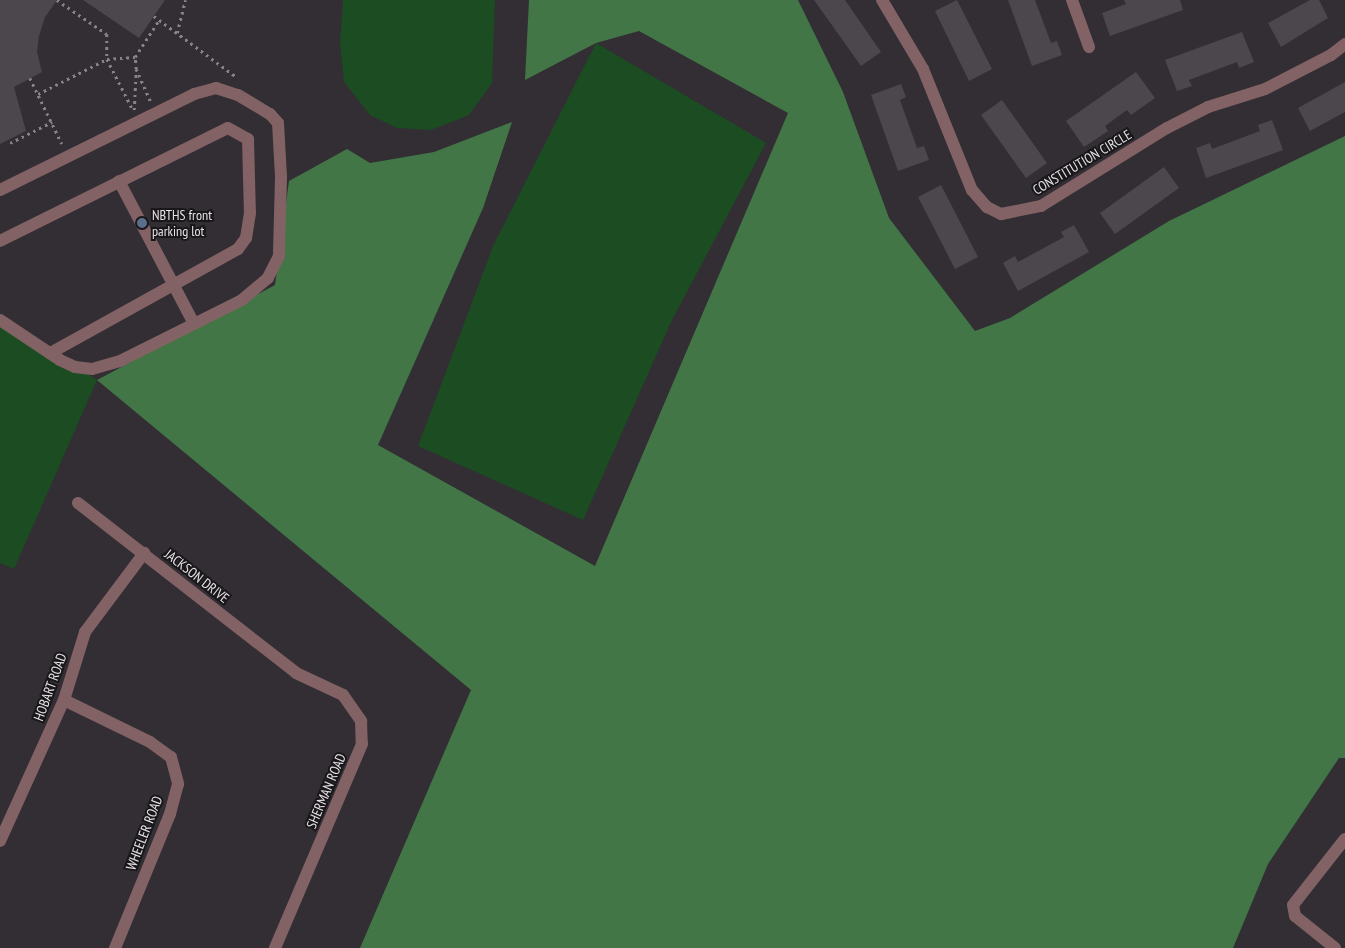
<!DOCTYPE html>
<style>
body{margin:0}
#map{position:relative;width:1345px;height:948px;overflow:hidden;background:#322e34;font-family:"PT Sans Narrow",sans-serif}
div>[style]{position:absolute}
.green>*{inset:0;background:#1c4c22}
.forest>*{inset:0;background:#427647}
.building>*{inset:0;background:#4b474d}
.path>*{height:2.5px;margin-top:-1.25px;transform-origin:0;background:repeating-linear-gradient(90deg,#878489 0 2.5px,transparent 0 6.5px)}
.minor>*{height:12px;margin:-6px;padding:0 6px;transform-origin:6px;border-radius:6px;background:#826264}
.dots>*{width:14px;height:14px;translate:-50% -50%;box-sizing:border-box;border:2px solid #191719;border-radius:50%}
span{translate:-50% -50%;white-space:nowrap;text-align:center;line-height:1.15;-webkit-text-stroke:4px #191719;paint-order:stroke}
.street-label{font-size:14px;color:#e6e3e7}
.poi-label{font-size:14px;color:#e6e3e7}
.left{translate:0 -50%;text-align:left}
</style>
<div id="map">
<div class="green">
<div style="clip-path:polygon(343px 0,495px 0,492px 83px,469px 115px,431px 130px,397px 128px,370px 115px,344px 82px,340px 43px)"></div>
<div style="clip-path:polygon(596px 43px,766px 143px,671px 322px,583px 520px,418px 446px,494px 244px)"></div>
<div style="clip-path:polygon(0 316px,97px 380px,14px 569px,0 563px)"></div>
</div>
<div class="forest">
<div style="clip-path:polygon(529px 0,798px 0,843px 92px,889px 218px,975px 331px,1010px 318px,1169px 221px,1345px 136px,1345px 758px,1339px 758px,1268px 864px,1233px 948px,360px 948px,471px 690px,97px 380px,275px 285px,289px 181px,347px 149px,370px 163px,434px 152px,512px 122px,483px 208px,378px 445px,595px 566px,788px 113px,639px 31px,596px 43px,525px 80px)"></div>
</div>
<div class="building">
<div style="clip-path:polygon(0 0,57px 0,45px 17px,39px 36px,37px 52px,42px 72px,14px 87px,26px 131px,0 144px)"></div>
<div style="clip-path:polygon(83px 0,165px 0,139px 38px)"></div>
<div style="clip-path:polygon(814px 0,845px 0,881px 52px,861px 66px)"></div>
<div style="clip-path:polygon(957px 0,992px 69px,969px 81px,935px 11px)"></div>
<div style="clip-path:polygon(1008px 0,1035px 0,1051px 43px,1057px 41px,1062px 55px,1032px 66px)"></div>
<div style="clip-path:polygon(1124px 0,1180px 0,1183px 10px,1110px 36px,1102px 13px,1126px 4px)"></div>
<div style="clip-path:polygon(1310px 0,1319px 0,1328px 18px,1281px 47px,1268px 23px)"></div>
<div style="clip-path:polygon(1242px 32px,1254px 62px,1239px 68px,1237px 62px,1189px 80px,1192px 86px,1177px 91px,1165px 60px)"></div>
<div style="clip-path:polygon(1136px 72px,1155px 98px,1131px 115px,1127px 110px,1105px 126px,1108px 131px,1084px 147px,1066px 121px)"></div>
<div style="clip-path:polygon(1345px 82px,1345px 112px,1310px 131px,1298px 108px)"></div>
<div style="clip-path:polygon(901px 84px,906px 97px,900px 100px,917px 148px,924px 146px,929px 160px,898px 171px,871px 95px)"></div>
<div style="clip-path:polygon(1002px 100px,1047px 163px,1026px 178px,981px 115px)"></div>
<div style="clip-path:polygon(1272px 120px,1283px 150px,1206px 178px,1196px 148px,1210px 143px,1212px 149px,1260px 131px,1258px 125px)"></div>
<div style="clip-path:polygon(1164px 167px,1179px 188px,1115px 234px,1100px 213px)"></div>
<div style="clip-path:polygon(941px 185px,978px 257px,955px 269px,918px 197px)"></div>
<div style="clip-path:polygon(1074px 225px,1089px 252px,1018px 291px,1003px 263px,1015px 256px,1018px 262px,1064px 237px,1061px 232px)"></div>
</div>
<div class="path">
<div style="left:57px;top:0;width:60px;rotate:34.2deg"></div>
<div style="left:107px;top:34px;width:25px;rotate:90deg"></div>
<div style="left:107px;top:59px;width:57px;rotate:63deg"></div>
<div style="left:154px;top:16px;width:101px;rotate:36.5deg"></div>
<div style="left:177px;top:33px;width:34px;rotate:-76deg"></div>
<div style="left:30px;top:78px;width:73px;rotate:64.1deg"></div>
<div style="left:38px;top:94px;width:77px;rotate:-26.9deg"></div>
<div style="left:107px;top:59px;width:28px;rotate:-4deg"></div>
<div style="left:150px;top:101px;width:35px;rotate:-114deg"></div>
<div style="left:136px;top:69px;width:12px;rotate:-95deg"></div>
<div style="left:135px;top:57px;width:44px;rotate:-57deg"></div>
<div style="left:134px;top:110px;width:40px;rotate:-87.1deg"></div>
<div style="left:10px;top:143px;width:47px;rotate:-26.6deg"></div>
</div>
<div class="minor">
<div style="left:882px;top:0;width:80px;rotate:59.3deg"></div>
<div style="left:923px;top:69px;width:131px;rotate:68deg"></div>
<div style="left:972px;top:190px;width:23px;rotate:49deg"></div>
<div style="left:987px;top:207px;width:16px;rotate:27deg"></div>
<div style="left:1001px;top:214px;width:41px;rotate:-11.3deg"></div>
<div style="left:1041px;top:206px;width:148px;rotate:-31.8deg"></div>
<div style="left:1167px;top:128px;width:46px;rotate:-27.1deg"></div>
<div style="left:1208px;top:107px;width:60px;rotate:-17.5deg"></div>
<div style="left:1265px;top:89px;width:74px;rotate:-27.3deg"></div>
<div style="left:1331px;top:55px;width:18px;rotate:-38deg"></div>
<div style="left:1072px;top:0;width:50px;rotate:70.1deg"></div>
<div style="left:119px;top:181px;width:161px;rotate:62.3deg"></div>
<div style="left:0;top:190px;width:216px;rotate:-26.3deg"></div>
<div style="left:194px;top:94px;width:23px;rotate:-15deg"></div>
<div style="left:216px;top:88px;width:23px;rotate:18deg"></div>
<div style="left:238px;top:95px;width:37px;rotate:31deg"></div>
<div style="left:270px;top:114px;width:12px;rotate:48deg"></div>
<div style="left:278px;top:123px;width:54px;rotate:86.8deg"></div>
<div style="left:281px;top:177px;width:79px;rotate:91.5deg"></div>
<div style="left:279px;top:256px;width:25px;rotate:117deg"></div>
<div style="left:268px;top:278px;width:34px;rotate:140deg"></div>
<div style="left:242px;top:300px;width:136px;rotate:153.4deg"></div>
<div style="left:120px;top:361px;width:29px;rotate:164deg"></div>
<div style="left:92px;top:369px;width:17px;rotate:-173deg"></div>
<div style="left:75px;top:367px;width:17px;rotate:-155deg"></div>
<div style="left:60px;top:360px;width:72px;rotate:-146.3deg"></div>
<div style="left:0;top:241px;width:254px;rotate:-26.4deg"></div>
<div style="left:228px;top:128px;width:23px;rotate:29deg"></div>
<div style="left:248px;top:139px;width:74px;rotate:88.5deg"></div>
<div style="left:250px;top:213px;width:25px;rotate:99deg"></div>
<div style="left:246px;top:238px;width:14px;rotate:126deg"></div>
<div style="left:238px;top:249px;width:215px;rotate:151deg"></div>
<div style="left:78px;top:503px;width:276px;rotate:37.9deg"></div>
<div style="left:296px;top:673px;width:52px;rotate:25.1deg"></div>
<div style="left:343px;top:695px;width:32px;rotate:55deg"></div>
<div style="left:361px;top:721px;width:23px;rotate:88deg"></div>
<div style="left:362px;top:744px;width:222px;rotate:113.1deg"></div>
<div style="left:64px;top:700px;width:96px;rotate:26deg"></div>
<div style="left:150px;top:742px;width:26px;rotate:36deg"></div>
<div style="left:171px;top:757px;width:28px;rotate:75deg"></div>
<div style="left:178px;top:784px;width:31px;rotate:105deg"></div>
<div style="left:170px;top:814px;width:145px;rotate:112.3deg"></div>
<div style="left:0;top:841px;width:155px;rotate:-65.6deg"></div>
<div style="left:64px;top:700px;width:71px;rotate:-72.8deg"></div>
<div style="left:85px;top:632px;width:99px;rotate:-53.2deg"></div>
<div style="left:1335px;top:948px;width:51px;rotate:-141.3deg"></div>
<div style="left:1295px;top:916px;width:11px;rotate:-100deg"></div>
<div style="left:1293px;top:905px;width:84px;rotate:-51.8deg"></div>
</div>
<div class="dots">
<div style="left:142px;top:223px;background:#5c6f8a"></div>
</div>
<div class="street-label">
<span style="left:1082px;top:162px;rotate:-31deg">CONSTITUTION CIRCLE</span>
<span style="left:197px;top:576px;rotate:38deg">JACKSON DRIVE</span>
<span style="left:50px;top:687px;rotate:-70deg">HOBART ROAD</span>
<span style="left:326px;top:791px;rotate:-67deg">SHERMAN ROAD</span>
<span style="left:144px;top:833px;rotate:-69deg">WHEELER ROAD</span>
</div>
<div class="poi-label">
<span class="left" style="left:152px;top:223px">NBTHS front<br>parking lot</span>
</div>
</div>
